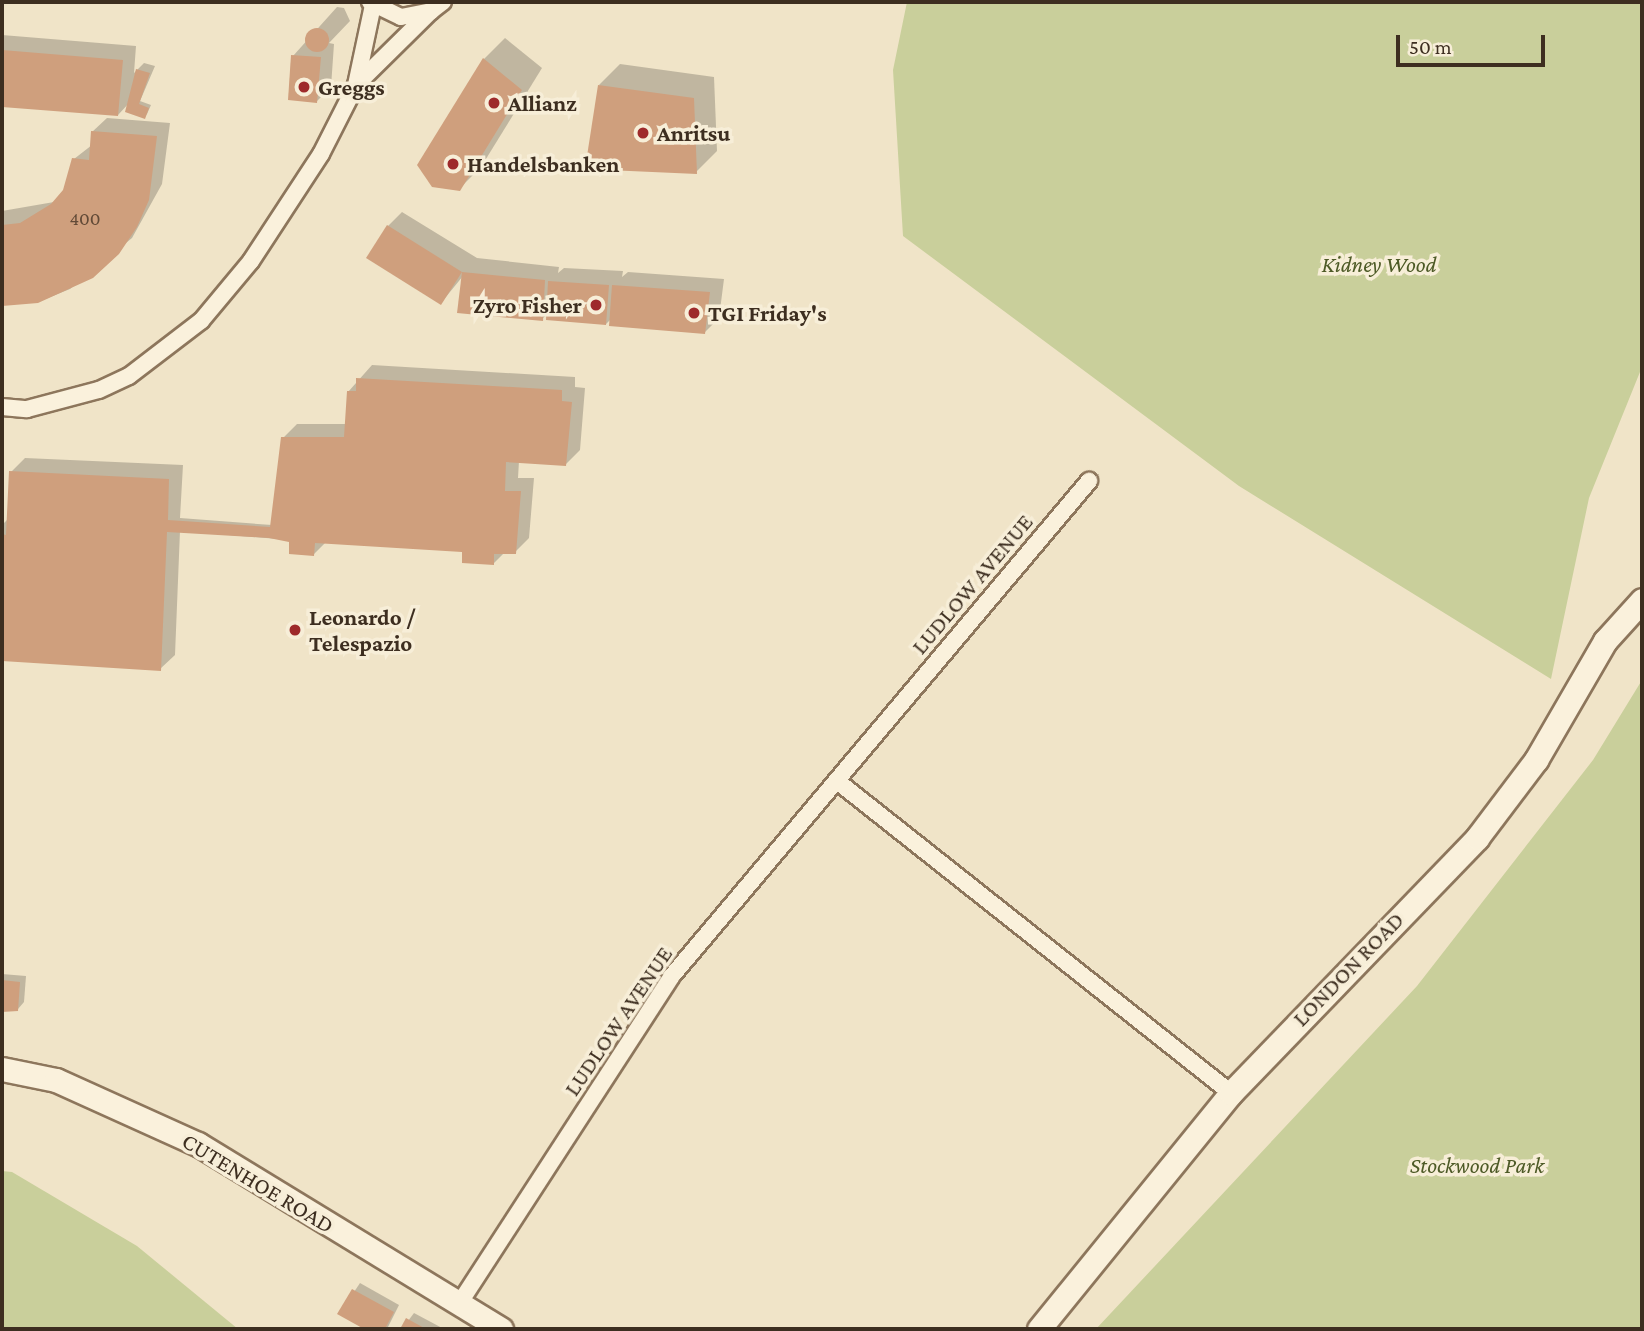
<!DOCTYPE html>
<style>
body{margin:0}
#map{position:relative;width:1644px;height:1331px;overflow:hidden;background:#f0e4c8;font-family:"Crimson Pro",serif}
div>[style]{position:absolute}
.green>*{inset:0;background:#c9cf9b}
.shadow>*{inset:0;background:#0003}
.building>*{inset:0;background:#cf9f7d}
.round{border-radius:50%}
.roads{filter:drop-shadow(2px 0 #8d765c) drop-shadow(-2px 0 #8d765c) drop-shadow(0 2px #8d765c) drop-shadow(0 -2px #8d765c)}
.street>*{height:16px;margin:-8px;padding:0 8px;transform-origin:8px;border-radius:8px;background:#faf1dc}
.secondary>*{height:23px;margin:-11.5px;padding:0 11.5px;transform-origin:11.5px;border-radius:11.5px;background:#faf1dc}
.dots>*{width:19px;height:19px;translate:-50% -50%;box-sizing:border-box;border:4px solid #f7eed8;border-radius:50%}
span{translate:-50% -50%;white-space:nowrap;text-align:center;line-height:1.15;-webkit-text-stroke:7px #f7eed8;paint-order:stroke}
.number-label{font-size:19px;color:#624a37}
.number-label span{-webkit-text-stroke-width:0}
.poi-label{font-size:23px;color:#3d2e20;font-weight:700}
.left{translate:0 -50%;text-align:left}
.right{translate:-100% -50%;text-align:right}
.park-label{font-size:23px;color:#4d5a26;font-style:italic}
.street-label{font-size:23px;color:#3d2e20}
.frame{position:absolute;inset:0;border:4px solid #3d2e20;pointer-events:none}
.scale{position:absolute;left:1396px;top:35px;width:149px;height:32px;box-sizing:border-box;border:4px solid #3d2e20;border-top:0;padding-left:9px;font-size:21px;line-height:24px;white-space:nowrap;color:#3d2e20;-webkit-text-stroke:5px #f7eed8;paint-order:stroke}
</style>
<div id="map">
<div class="green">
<div style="clip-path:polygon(907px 2px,1642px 2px,1642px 367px,1589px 498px,1551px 679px,1239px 486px,903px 236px,893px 70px)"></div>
<div style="clip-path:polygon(1642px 680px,1642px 1329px,1096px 1329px,1417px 986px,1593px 760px)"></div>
<div style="clip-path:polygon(2px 1171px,12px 1172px,137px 1246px,238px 1329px,2px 1329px)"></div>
</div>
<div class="shadow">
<div style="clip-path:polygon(337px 7px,344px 8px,350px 21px,329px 43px,334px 44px,331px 87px,317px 101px,293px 56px)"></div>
<div style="clip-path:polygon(2px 35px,136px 46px,134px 73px,144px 63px,155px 66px,140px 101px,151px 105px,147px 114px,144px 117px,130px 102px,118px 115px,2px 105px)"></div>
<div style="clip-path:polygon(505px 38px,542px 68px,481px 167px,459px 189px,484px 59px)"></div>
<div style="clip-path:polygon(620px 64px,714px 77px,717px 151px,696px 172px,599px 85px)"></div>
<div style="clip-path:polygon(107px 118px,170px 123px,162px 184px,132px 238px,70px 289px,38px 302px,2px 302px,2px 211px,54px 202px,64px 191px,74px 159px,92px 145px,92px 132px)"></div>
<div style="clip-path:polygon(402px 212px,477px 258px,559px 267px,558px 273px,564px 268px,623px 271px,622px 277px,628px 272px,724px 279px,719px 318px,705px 332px,612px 318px,606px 324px,548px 313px,542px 319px,463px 276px,441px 303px,388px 226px)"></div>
<div style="clip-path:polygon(372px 365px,575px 377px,575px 387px,585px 388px,580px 450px,566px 464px,519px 461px,518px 478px,534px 478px,529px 538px,515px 552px,505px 552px,493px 564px,464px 550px,326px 542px,314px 554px,290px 540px,180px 531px,175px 655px,160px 669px,2px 659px,2px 525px,7px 520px,11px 472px,25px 458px,183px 465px,180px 518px,272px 525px,283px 438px,297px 424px,347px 424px,348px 392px)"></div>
<div style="clip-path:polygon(2px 974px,26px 976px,24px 1002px,18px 1009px,2px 1007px)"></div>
<div style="clip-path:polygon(360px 1283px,399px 1305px,387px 1329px,368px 1329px,340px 1313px)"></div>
<div style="clip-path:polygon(414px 1313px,444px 1329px,402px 1329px)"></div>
</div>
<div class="building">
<div class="round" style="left:305px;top:28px;width:24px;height:24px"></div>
<div style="clip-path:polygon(2px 50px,123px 60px,118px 116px,2px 107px)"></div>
<div style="clip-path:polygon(291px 55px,321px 57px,317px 103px,288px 100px)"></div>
<div style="clip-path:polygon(483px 58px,522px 90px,460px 191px,432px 187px,417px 165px)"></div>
<div style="clip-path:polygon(136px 69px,150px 73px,139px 104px,149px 108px,145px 119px,125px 112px)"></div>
<div style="clip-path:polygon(598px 85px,694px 98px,697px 174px,585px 169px)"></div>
<div style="clip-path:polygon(91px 131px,157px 136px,149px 200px,137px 227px,119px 254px,93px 278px,38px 303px,2px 306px,2px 225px,20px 223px,51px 204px,63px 190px,72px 158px,89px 160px)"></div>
<div style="clip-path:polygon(387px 225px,462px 272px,441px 305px,366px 258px)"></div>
<div style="clip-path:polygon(462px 272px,545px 280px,543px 321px,457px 313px)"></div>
<div style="clip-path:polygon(548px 281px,609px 285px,606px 325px,546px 320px)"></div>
<div style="clip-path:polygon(612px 285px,710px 292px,705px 334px,609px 326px)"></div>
<div style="clip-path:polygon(356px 378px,562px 390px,562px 401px,572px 402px,566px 466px,506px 462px,505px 491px,521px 491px,516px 554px,494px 554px,494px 565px,462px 563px,462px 552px,315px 543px,314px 556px,289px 554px,289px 542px,269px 538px,167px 532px,161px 671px,2px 661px,2px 534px,6px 535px,9px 471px,169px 479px,168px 520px,270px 527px,281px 437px,344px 437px,347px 391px,356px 391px)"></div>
<div style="clip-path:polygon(2px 980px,20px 982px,18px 1011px,2px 1012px)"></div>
<div style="clip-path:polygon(352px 1289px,394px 1312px,385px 1329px,364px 1329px,337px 1314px)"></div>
<div style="clip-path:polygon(406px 1318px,426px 1329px,400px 1329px)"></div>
</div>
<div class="roads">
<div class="street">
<div style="left:370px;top:2px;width:34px;rotate:26deg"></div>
<div style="left:401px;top:17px;width:31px;rotate:-11deg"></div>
<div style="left:431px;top:11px;width:15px;rotate:-37deg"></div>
<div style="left:356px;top:85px;width:82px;rotate:-78deg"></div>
<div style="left:2px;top:407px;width:25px;rotate:5deg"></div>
<div style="left:27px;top:409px;width:74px;rotate:-14.8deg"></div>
<div style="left:99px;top:390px;width:33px;rotate:-25deg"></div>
<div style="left:129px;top:376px;width:91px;rotate:-37.4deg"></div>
<div style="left:201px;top:321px;width:78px;rotate:-50.2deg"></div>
<div style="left:251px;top:261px;width:128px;rotate:-56.8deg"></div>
<div style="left:321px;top:154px;width:77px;rotate:-63.1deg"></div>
<div style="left:356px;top:85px;width:105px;rotate:-44.6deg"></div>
<div style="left:837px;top:781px;width:503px;rotate:38.37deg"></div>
<div style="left:459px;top:1304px;width:390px;rotate:-57deg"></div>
<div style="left:671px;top:977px;width:649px;rotate:-49.88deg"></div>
</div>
<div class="secondary">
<div style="left:2px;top:1069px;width:55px;rotate:11.5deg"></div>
<div style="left:56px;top:1080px;width:156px;rotate:24.3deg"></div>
<div style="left:198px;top:1144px;width:355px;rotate:31.4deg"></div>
<div style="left:1039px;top:1329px;width:304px;rotate:-50.9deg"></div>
<div style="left:1231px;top:1093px;width:354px;rotate:-46deg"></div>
<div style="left:1477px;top:838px;width:98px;rotate:-52.9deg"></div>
<div style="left:1536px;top:760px;width:138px;rotate:-59.9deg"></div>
<div style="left:1605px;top:641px;width:55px;rotate:-47.9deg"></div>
</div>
</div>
<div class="dots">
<div style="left:304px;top:87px;background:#9e2a2b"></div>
<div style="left:494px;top:103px;background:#9e2a2b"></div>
<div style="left:643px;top:133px;background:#9e2a2b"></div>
<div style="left:453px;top:164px;background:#9e2a2b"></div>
<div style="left:596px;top:305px;background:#9e2a2b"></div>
<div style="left:694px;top:313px;background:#9e2a2b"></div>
<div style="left:295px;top:630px;background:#9e2a2b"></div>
</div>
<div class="number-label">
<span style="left:85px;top:219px">400</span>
</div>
<div class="poi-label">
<span class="left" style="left:318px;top:87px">Greggs</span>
<span class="left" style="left:508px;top:103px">Allianz</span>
<span class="left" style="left:657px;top:133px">Anritsu</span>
<span class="left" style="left:467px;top:164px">Handelsbanken</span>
<span class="right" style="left:582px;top:305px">Zyro Fisher</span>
<span class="left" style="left:708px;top:313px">TGI Friday's</span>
<span class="left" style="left:309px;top:630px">Leonardo /<br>Telespazio</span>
</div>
<div class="park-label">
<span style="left:1379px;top:264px">Kidney Wood</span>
<span style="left:1477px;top:1165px">Stockwood Park</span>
</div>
<div class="street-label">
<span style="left:972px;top:584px;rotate:-50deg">LUDLOW AVENUE</span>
<span style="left:1348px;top:969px;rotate:-46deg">LONDON ROAD</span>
<span style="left:618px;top:1021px;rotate:-56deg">LUDLOW AVENUE</span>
<span style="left:258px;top:1183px;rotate:31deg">CUTENHOE ROAD</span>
</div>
<div class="frame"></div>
<div class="scale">50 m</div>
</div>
